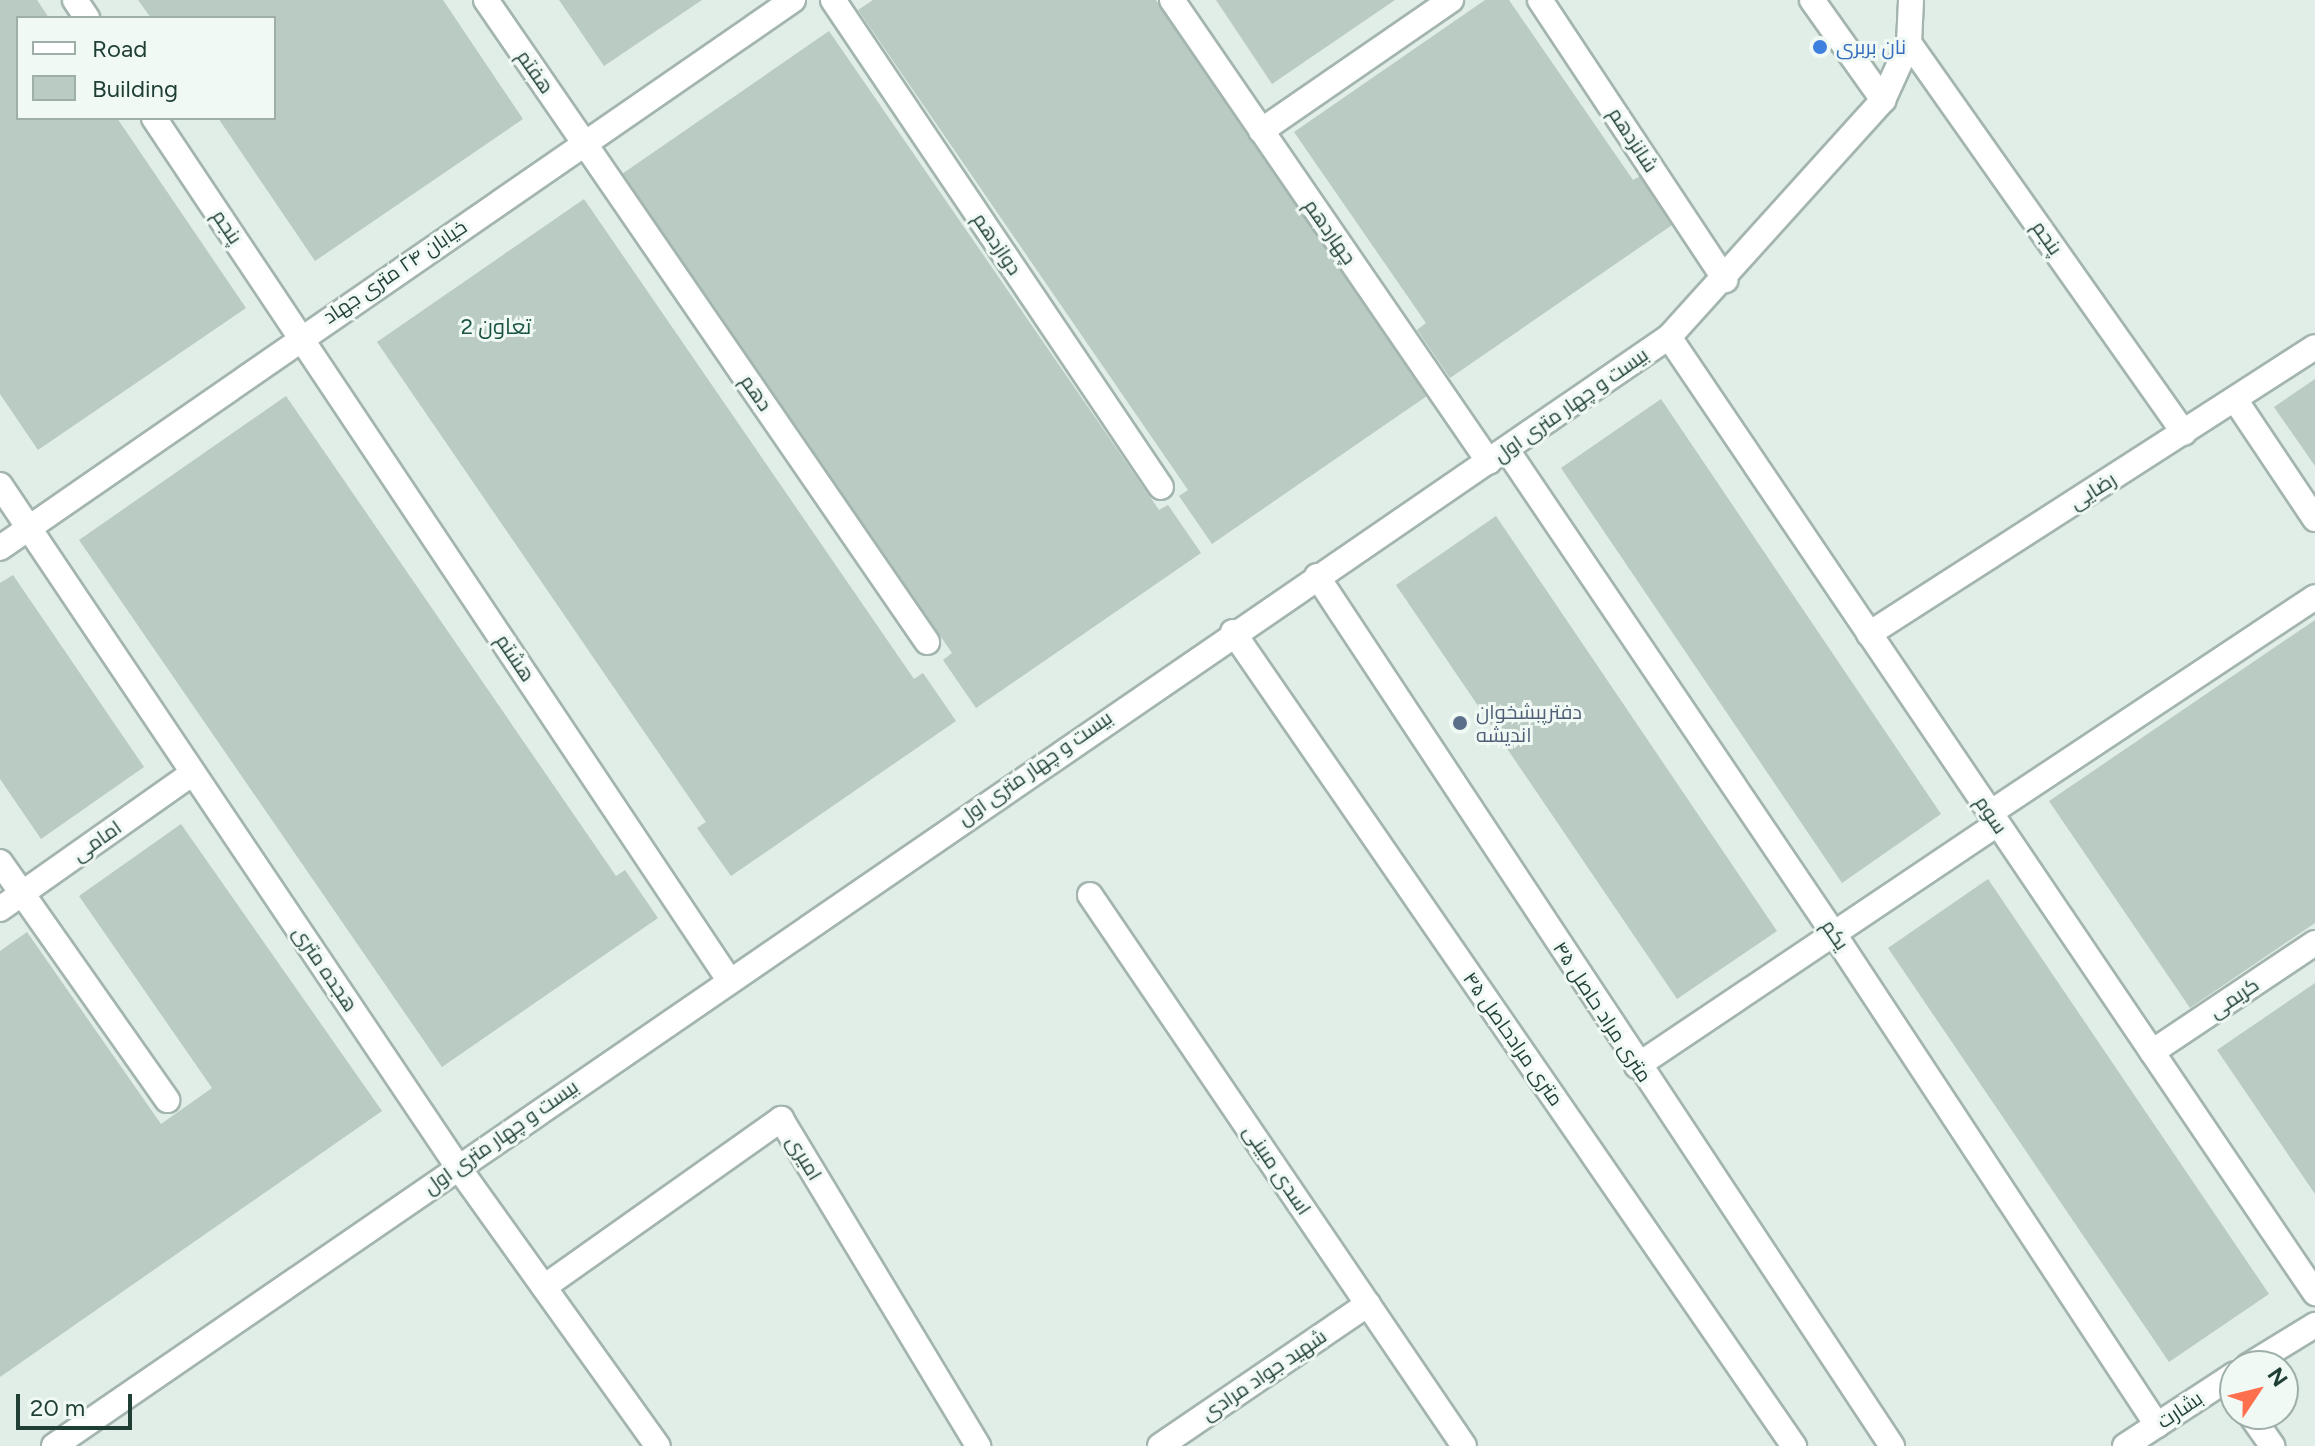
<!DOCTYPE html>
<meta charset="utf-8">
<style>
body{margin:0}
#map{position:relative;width:2315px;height:1446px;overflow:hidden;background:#e1ede7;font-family:Figtree,Cairo,sans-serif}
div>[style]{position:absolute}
.building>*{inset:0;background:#b9cbc2}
.roads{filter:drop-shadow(2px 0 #a3b5ae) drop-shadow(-2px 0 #a3b5ae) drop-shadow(0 2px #a3b5ae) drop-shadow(0 -2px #a3b5ae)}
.minor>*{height:24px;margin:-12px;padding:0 12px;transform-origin:12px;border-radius:12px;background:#fff}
.tertiary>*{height:24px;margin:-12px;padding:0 12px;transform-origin:12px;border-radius:12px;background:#fff}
.dots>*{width:22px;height:22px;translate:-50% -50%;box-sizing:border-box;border:4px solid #f1f9f5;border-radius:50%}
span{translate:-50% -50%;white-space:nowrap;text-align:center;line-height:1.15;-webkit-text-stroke:6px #f1f9f5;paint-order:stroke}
.shop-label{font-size:20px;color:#366cbe}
.left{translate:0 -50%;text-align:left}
.street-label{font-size:20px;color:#1f3f35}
.service-label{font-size:20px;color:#4e5e75}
.neighbourhood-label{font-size:22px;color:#1a5342}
.legend{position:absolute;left:16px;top:16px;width:260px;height:104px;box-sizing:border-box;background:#f1f9f5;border:2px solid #9dafa8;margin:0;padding:10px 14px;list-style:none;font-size:24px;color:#1f3f35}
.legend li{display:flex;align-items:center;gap:16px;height:40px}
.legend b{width:40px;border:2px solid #9dafa8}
.north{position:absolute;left:2219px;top:1350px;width:80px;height:80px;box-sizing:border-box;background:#f1f9f5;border:2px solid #9dafa8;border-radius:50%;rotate:55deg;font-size:22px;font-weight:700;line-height:32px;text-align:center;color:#1f3f35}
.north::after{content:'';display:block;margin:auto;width:28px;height:36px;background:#fe704d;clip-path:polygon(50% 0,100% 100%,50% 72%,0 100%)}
.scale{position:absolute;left:16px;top:1394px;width:116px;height:36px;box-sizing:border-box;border:4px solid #1f3f35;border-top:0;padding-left:10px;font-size:24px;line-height:28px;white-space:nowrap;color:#1f3f35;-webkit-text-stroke:6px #f1f9f5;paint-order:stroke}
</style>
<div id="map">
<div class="building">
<div style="clip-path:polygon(0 0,37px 0,49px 18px,18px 18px,18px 118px,117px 118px,246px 308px,38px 450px,0 394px)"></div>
<div style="clip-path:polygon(138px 0,443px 0,523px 119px,315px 261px,218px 118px,274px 118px,274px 18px,151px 18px)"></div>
<div style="clip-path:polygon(559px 0,702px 0,604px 66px)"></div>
<div style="clip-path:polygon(873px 0,1156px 0,1395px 347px,1403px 341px,1437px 389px,1212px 544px,1179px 496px,1188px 490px,858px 10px)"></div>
<div style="clip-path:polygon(1216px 0,1395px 0,1272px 84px)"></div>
<div style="clip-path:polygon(1485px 0,1509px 0,1633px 180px,1642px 175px,1675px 223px,1450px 378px,1417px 330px,1426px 323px,1294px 132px)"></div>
<div style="clip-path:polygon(829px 31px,1159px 510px,1168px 505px,1201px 553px,976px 708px,943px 660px,952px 653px,622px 174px)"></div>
<div style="clip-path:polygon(584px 199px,914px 679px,923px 673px,956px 721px,731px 876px,697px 828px,706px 822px,377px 342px)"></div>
<div style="clip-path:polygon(2315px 379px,2315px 466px,2274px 407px)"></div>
<div style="clip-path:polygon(286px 396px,616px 876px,625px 870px,658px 918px,442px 1067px,79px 540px)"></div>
<div style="clip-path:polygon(1661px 399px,1941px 814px,1842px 883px,1561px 468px)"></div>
<div style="clip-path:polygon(1496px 516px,1777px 931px,1677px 999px,1396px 585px)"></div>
<div style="clip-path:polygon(13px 575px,144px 767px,41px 839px,0 779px,0 583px)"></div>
<div style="clip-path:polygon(2315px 620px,2315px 923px,2190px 1008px,2049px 801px)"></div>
<div style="clip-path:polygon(181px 824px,382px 1111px,0 1377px,0 951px,27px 932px,161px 1124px,212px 1088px,79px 896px)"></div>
<div style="clip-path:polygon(1988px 879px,2269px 1294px,2169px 1362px,1888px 948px)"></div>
<div style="clip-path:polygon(2315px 983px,2315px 1194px,2217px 1050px)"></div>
</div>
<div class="roads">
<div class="minor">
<div style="left:75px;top:0;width:22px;rotate:56deg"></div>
<div style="left:486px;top:0;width:779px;rotate:55.51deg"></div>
<div style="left:833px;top:0;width:587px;rotate:56.04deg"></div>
<div style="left:1172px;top:0;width:560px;rotate:55.54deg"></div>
<div style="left:1540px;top:0;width:336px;rotate:56.5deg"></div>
<div style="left:1812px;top:0;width:123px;rotate:54.6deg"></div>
<div style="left:1909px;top:43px;width:477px;rotate:54.8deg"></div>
<div style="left:154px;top:118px;width:1036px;rotate:56.29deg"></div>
<div style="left:1261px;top:131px;width:231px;rotate:-34.6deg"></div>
<div style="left:1669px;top:337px;width:1154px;rotate:55.95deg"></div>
<div style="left:2236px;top:401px;width:142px;rotate:56.2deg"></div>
<div style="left:1507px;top:450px;width:584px;rotate:55.96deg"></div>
<div style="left:1834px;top:934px;width:588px;rotate:56.66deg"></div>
<div style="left:0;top:548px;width:964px;rotate:-34.65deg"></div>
<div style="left:1869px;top:634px;width:530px;rotate:-32.76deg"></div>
<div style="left:1990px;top:813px;width:390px;rotate:-33.6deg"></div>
<div style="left:0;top:862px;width:291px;rotate:54.9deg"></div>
<div style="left:1090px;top:895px;width:666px;rotate:55.83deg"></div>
<div style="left:0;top:909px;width:236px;rotate:-35.2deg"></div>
<div style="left:2152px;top:1052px;width:196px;rotate:-33.8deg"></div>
<div style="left:1637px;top:1066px;width:434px;rotate:-33.9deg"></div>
<div style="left:544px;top:1287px;width:291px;rotate:-35.3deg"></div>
<div style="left:781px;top:1119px;width:382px;rotate:58.9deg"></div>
<div style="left:2250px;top:1414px;width:39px;rotate:55deg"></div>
<div style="left:1160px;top:1446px;width:252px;rotate:-34.3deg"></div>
</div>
<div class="tertiary">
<div style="left:0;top:485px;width:822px;rotate:56.12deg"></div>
<div style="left:458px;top:1167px;width:343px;rotate:54.4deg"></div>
<div style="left:1317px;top:576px;width:1043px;rotate:56.54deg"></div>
<div style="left:1233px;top:632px;width:989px;rotate:55.43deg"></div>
<div style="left:2248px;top:1366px;width:79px;rotate:-31.5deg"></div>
<div style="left:54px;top:1446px;width:1959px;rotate:-34.48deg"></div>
<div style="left:1669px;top:337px;width:319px;rotate:-47.9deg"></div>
<div style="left:1883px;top:100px;width:63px;rotate:-65.5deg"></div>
<div style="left:1909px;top:43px;width:43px;rotate:-87.3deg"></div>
<div style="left:2125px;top:1446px;width:131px;rotate:-33.2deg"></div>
</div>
</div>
<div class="dots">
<div style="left:1820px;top:47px;background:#3f7fe0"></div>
<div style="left:1460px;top:723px;background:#5c6f8a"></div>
</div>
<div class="shop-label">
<span class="left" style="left:1836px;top:47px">نان بربری</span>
</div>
<div class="street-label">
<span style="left:535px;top:72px;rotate:55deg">هفتم</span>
<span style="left:1633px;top:140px;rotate:57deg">شانزدهم</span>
<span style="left:227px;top:227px;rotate:56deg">پنجم</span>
<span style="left:1330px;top:232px;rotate:55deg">چهاردهم</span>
<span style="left:2047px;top:238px;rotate:55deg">پنجم</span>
<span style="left:997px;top:244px;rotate:56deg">دوازدهم</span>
<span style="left:395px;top:272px;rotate:-34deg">خیابان ۲۴ متری جهاد</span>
<span style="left:756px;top:393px;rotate:55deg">دهم</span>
<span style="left:1571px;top:405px;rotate:-35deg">بیست و چهار متری اول</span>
<span style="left:2093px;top:491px;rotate:-32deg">رضایی</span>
<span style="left:515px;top:658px;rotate:56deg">هشتم</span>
<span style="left:1035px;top:768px;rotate:-35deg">بیست و چهار متری اول</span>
<span style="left:1991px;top:815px;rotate:56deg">سوم</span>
<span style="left:97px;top:841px;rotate:-35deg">امامی</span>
<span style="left:1835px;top:935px;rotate:56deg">یکم</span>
<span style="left:325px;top:969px;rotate:56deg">هجده متری</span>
<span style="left:2234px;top:998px;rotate:-34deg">کریمی</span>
<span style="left:1602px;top:1012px;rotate:57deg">۴۵ متری مراد حاصل</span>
<span style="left:1513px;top:1039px;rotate:55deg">۴۵ متری مرادحاصل</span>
<span style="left:501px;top:1137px;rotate:-35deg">بیست و چهار متری اول</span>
<span style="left:804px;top:1158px;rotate:59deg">امیری</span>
<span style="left:1277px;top:1170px;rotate:56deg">اسدی مبینی</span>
<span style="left:1264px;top:1375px;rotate:-34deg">شهید جواد مرادی</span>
<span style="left:2180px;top:1410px;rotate:-34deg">بشارت</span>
</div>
<div class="service-label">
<span class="left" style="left:1476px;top:724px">دفترپبشخوان<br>اندیشه</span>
</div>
<div class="neighbourhood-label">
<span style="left:496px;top:327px">تعاون 2</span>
</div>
<ul class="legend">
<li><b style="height:10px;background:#fff"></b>Road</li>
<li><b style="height:22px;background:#b9cbc2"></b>Building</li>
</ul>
<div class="north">N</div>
<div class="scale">20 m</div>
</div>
